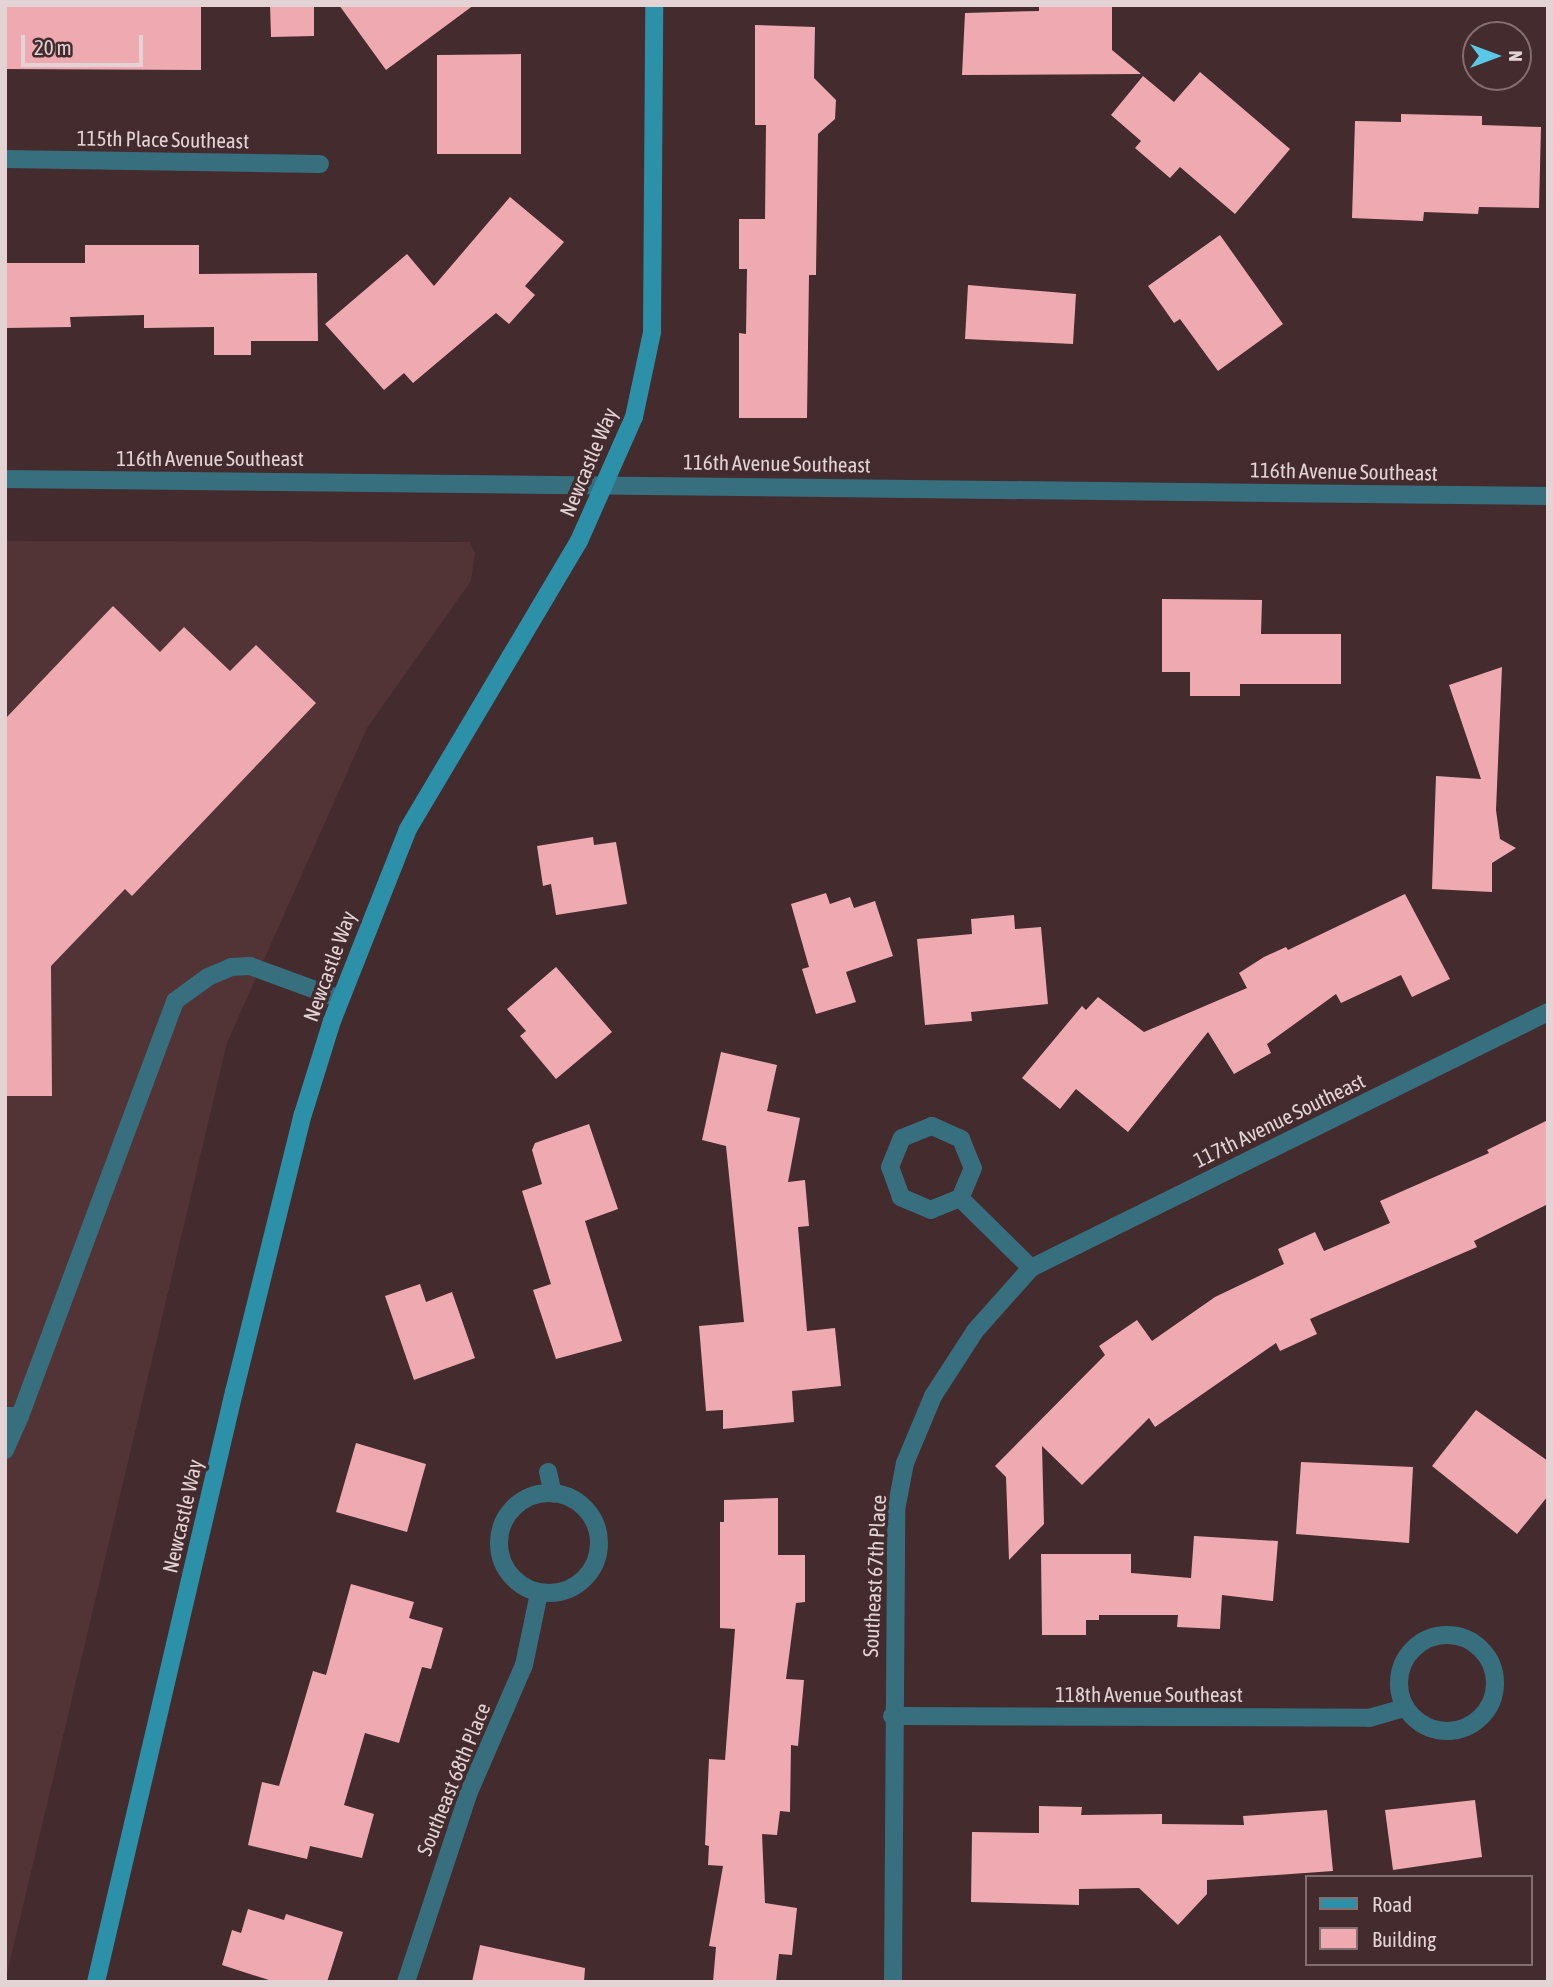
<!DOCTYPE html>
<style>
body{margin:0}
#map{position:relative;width:1553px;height:1987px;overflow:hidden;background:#432b2e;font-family:"Asap Condensed",sans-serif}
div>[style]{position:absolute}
.built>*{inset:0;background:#523336}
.building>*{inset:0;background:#efaab1}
.service>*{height:18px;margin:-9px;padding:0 9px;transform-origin:9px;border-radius:9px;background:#376f7f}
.minor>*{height:18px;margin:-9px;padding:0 9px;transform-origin:9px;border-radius:9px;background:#376f7f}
.minor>.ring{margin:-9px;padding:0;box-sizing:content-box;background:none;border:18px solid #376f7f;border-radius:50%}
.tertiary>*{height:18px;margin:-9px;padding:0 9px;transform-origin:9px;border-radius:9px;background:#376f7f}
.secondary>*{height:18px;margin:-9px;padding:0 9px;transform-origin:9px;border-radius:9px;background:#2d90a9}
span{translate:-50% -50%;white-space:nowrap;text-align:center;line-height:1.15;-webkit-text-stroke:7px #432b2e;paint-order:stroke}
.street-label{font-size:21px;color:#e3d3d4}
.frame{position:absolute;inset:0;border:7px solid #e3d3d4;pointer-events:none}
.legend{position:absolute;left:1305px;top:1875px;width:228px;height:91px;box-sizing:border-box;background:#432b2e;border:2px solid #836e70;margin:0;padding:9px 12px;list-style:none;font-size:21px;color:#e3d3d4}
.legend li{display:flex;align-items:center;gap:14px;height:35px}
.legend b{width:35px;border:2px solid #836e70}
.north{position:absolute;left:1462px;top:21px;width:70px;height:70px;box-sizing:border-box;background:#432b2e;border:2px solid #836e70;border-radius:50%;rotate:90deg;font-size:19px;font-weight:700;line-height:28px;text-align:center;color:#e3d3d4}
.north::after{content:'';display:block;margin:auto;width:24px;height:32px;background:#5ac8e6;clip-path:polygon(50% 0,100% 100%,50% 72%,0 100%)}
.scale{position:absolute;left:21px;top:35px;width:122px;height:32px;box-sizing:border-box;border:4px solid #e3d3d4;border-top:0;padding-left:9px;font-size:21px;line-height:24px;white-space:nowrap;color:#e3d3d4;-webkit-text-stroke:5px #432b2e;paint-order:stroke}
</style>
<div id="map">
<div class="built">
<div style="clip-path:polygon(5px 541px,470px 542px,475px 553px,471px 581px,367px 728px,227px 1043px,5px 1982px)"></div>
</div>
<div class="building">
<div style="clip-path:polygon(5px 5px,201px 5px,201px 70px,5px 69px)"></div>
<div style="clip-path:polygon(270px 5px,314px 5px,314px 36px,271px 37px)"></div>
<div style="clip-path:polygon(339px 5px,474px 5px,386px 70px)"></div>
<div style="clip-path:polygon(1039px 5px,1112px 5px,1112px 50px,1141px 74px,962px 75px,965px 13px,1039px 11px)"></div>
<div style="clip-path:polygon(755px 25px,815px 27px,814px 78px,836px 100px,835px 119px,818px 134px,816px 275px,809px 275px,807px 418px,739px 418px,739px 333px,746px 334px,747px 269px,739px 269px,739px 219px,765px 219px,766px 125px,755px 125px)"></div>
<div style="clip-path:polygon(521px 54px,521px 154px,437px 154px,437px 55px)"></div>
<div style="clip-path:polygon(1200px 72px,1290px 149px,1235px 214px,1180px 167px,1170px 178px,1135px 148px,1141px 141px,1111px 115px,1143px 76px,1174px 102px)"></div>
<div style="clip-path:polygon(1401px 114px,1482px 116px,1482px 125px,1541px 127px,1539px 208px,1479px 207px,1478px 214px,1424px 212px,1423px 221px,1352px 218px,1355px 121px,1401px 122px)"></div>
<div style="clip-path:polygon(510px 197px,564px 242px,525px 286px,535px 295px,509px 324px,496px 313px,413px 383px,404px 373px,384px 390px,325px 324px,407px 254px,434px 286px)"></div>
<div style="clip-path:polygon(1220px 235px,1283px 324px,1218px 371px,1180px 319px,1174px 323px,1148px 286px)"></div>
<div style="clip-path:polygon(85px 245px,199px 245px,199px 274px,317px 273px,318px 341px,251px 341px,251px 355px,214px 355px,214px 327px,144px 328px,144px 315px,70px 317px,71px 327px,5px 328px,5px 263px,85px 263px)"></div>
<div style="clip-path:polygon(968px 285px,1076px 294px,1073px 344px,965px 339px)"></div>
<div style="clip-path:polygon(1162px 599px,1262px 600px,1261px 634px,1341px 634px,1341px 684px,1240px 684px,1240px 696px,1190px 696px,1190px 672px,1162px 672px)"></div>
<div style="clip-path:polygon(113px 606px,160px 652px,184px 627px,230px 671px,256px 645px,316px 703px,132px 896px,125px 889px,51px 966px,52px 1096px,5px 1096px,5px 719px)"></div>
<div style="clip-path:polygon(1502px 667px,1496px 810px,1500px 839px,1516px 848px,1492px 863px,1492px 892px,1432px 889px,1436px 776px,1481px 779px,1449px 685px)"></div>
<div style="clip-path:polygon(593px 837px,594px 845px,616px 842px,627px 904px,556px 915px,551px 884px,543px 886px,537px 846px)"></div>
<div style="clip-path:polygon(826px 893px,830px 904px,850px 897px,854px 908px,875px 901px,893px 956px,846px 972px,856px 1002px,816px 1014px,802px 969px,809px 967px,791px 904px)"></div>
<div style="clip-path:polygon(1405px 894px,1450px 979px,1412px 997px,1401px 975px,1341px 1003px,1336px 994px,1267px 1044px,1271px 1053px,1234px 1074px,1208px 1032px,1128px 1132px,1076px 1089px,1060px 1109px,1022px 1078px,1082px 1006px,1086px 1010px,1098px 997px,1144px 1032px,1247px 988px,1239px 973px,1264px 957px,1286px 947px,1288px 950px)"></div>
<div style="clip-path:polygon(1014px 915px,1015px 929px,1041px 927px,1048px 1004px,971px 1012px,972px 1021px,925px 1025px,917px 939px,972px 934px,971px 919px)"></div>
<div style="clip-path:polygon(556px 967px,612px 1032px,556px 1079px,520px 1036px,526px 1031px,507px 1009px)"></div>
<div style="clip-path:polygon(721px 1052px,777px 1065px,767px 1111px,800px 1118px,788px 1182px,805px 1180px,809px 1226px,798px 1227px,807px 1331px,835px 1328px,841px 1386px,792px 1391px,794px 1422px,723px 1429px,723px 1410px,706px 1411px,699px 1326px,744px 1322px,726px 1146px,702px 1140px)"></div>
<div style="clip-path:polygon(1548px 1120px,1548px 1204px,1474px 1241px,1477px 1247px,1310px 1319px,1317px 1334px,1280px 1351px,1276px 1343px,1155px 1427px,1149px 1418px,1082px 1485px,1042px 1446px,1044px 1524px,1009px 1560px,1006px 1477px,995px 1466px,1105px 1355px,1099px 1346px,1137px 1320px,1152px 1341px,1215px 1297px,1284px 1264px,1278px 1249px,1315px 1232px,1324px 1251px,1390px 1223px,1380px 1201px,1489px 1153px,1487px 1150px)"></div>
<div style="clip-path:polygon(589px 1124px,618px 1209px,585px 1221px,622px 1341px,556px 1359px,533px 1290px,551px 1284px,522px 1191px,542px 1184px,532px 1150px,535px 1143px)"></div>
<div style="clip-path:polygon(420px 1284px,426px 1302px,452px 1292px,475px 1358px,414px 1380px,385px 1296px)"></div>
<div style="clip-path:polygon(1476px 1410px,1548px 1461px,1548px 1496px,1517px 1534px,1432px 1466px)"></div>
<div style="clip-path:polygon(356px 1443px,426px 1464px,407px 1532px,336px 1512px)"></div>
<div style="clip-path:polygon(1301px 1462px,1413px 1467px,1409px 1543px,1296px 1534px)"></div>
<div style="clip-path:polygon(778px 1498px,778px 1555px,805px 1555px,805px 1602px,796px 1603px,786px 1679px,804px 1680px,798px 1746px,791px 1745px,790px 1812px,780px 1811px,777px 1835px,762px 1834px,765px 1903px,797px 1908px,792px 1955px,779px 1954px,776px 1982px,713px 1982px,716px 1947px,709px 1946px,723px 1866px,708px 1865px,709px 1846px,705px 1845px,709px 1759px,725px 1760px,735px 1629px,720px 1628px,720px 1522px,724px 1522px,724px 1500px)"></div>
<div style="clip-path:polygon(1194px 1536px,1278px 1541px,1273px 1601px,1222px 1595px,1220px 1629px,1177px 1627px,1178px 1615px,1099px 1615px,1099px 1620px,1086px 1620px,1086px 1635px,1042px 1635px,1041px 1554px,1131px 1554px,1131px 1573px,1191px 1578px)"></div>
<div style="clip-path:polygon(351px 1584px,414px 1602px,409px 1618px,443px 1628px,431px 1669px,422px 1667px,399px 1743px,365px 1733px,344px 1805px,374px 1814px,362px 1858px,310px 1846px,307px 1859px,248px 1845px,262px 1782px,279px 1786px,313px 1671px,326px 1675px)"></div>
<div style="clip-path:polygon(1475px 1800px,1482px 1857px,1393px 1870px,1385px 1810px)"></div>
<div style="clip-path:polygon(1039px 1806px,1082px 1807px,1081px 1815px,1162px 1814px,1162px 1824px,1244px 1825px,1243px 1816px,1327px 1810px,1333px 1871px,1207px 1880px,1207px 1894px,1178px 1925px,1139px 1888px,1079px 1889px,1079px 1905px,971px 1902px,972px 1832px,1039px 1833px)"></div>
<div style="clip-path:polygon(248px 1909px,284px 1920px,286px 1914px,343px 1932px,327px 1982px,275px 1982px,222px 1965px,232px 1930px,241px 1933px)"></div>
<div style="clip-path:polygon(480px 1945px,585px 1968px,584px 1982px,472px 1982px)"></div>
</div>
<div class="service">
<div style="left:5px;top:1416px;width:15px"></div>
<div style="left:20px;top:1416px;width:443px;rotate:-69.5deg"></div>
<div style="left:175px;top:1001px;width:41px;rotate:-36deg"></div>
<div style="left:208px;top:977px;width:25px;rotate:-23deg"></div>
<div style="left:231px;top:967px;width:19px;rotate:-3deg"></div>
<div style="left:250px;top:966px;width:96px;rotate:20.1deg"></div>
<div style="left:5px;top:1450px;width:37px;rotate:-66deg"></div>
</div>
<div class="minor">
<div style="left:5px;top:159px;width:315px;rotate:0.9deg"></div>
<div style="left:960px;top:1198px;width:31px;rotate:158deg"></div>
<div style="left:931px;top:1210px;width:33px;rotate:-157deg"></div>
<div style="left:901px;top:1197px;width:32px;rotate:-110deg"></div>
<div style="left:890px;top:1167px;width:31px;rotate:-68deg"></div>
<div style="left:902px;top:1138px;width:32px;rotate:-22deg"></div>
<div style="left:932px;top:1126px;width:32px;rotate:24deg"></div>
<div style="left:961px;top:1139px;width:31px;rotate:68deg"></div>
<div style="left:973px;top:1168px;width:33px;rotate:113deg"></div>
<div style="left:960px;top:1198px;width:100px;rotate:44.6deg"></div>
<div style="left:548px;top:1472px;width:22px;rotate:77deg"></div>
<div class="ring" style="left:499px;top:1493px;width:82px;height:82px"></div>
<div class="ring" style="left:1399px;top:1635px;width:78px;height:78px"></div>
<div style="left:892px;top:1716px;width:477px;rotate:0.2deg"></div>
<div style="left:1369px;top:1718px;width:37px;rotate:-16deg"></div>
<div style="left:406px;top:1982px;width:200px;rotate:-71.7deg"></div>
<div style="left:469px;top:1792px;width:138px;rotate:-66.6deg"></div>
<div style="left:524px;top:1665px;width:74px;rotate:-78.2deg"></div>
<div style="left:893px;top:1982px;width:472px;rotate:-89.6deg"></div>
<div style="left:896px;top:1510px;width:48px;rotate:-79.2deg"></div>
<div style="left:905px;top:1463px;width:73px;rotate:-67.3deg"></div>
<div style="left:933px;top:1396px;width:77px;rotate:-57.1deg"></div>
<div style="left:975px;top:1331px;width:84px;rotate:-48.4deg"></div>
<div style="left:1031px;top:1268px;width:577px;rotate:-26.34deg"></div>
</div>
<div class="tertiary">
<div style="left:5px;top:479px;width:1543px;rotate:0.63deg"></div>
</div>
<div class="secondary">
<div style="left:96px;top:1982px;width:606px;rotate:-76.84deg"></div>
<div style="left:234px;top:1392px;width:286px;rotate:-76.1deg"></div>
<div style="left:303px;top:1114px;width:97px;rotate:-72.7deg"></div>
<div style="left:332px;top:1021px;width:206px;rotate:-68.4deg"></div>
<div style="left:408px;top:829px;width:335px;rotate:-59.3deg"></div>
<div style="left:579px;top:541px;width:136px;rotate:-66.1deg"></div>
<div style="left:634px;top:417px;width:87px;rotate:-78deg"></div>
<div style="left:652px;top:332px;width:327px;rotate:-89.6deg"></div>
</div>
<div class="street-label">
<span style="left:163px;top:139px;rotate:1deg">115th Place Southeast</span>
<span style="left:210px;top:458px">116th Avenue Southeast</span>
<span style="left:588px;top:462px;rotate:-67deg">Newcastle Way</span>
<span style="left:777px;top:463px;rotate:1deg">116th Avenue Southeast</span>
<span style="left:1344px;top:471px;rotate:1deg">116th Avenue Southeast</span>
<span style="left:329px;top:966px;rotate:-70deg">Newcastle Way</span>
<span style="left:1279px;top:1120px;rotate:-26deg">117th Avenue Southeast</span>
<span style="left:182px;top:1516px;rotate:-77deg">Newcastle Way</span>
<span style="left:874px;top:1576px;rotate:-87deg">Southeast 67th Place</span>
<span style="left:1149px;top:1694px">118th Avenue Southeast</span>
<span style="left:453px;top:1779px;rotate:-68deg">Southeast 68th Place</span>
</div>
<div class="frame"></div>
<ul class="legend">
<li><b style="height:9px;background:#2d90a9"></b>Road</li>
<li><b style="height:19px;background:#efaab1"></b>Building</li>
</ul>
<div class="north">N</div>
<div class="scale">20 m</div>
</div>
